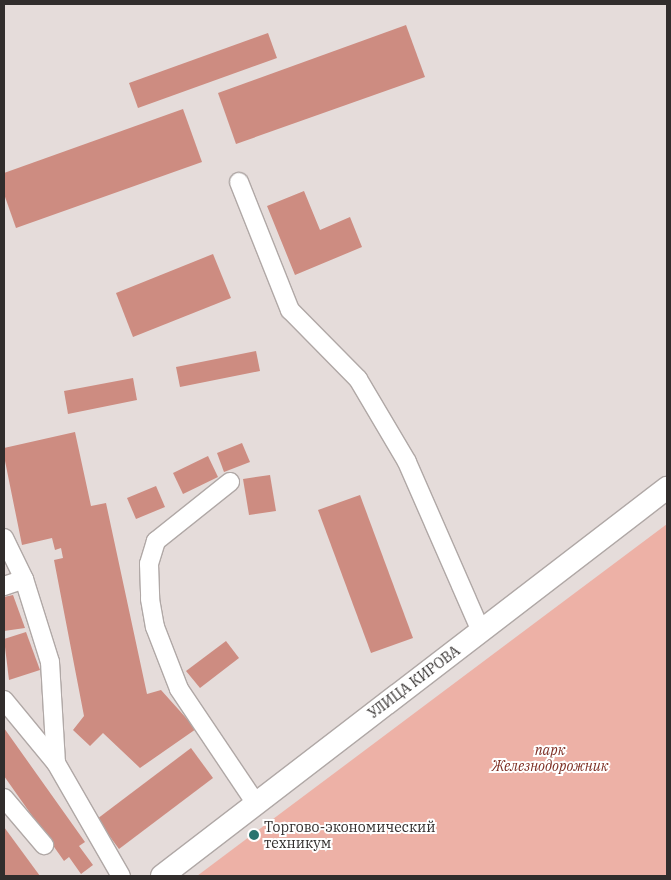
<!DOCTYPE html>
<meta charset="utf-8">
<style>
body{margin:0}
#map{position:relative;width:671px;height:880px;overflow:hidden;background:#e5dcda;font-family:"IBM Plex Serif",serif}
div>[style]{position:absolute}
.green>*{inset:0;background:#edb1a6}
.building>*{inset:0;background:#cd8c81}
.roads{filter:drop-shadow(1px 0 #b0a8a6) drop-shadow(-1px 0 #b0a8a6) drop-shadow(0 1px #b0a8a6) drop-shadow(0 -1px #b0a8a6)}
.minor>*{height:18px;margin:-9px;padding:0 9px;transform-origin:9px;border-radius:9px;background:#fff}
.major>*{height:22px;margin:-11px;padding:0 11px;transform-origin:11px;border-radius:11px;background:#fff}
.dots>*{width:14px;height:14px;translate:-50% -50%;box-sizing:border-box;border:2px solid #fff;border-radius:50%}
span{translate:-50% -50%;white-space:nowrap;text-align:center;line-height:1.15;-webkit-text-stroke:4px #fff;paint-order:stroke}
.street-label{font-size:14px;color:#312d2c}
.park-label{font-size:14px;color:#7d2e23;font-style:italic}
.poi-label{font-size:14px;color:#312d2c}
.left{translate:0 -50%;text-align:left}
.frame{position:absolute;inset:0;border:5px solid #312d2c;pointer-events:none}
</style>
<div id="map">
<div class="green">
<div style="clip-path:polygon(667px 524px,667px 876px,197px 876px)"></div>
</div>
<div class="building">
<div style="clip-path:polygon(406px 25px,425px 77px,236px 144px,218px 93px)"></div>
<div style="clip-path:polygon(268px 33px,277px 58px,138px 108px,129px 83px)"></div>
<div style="clip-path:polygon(183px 109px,202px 162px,16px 228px,4px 194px,4px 173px)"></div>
<div style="clip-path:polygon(304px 191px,320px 230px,350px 217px,362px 247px,295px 275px,267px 206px)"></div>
<div style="clip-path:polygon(213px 254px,231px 298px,133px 337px,116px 293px)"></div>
<div style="clip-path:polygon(256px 351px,260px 371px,180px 387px,176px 367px)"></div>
<div style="clip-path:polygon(133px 378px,137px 400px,68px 414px,64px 391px)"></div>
<div style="clip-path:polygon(75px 432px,91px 506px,106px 503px,147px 694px,161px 690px,196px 729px,140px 768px,103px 733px,90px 746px,73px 730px,84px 716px,54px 560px,63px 558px,61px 548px,55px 550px,52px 538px,22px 545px,4px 456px,4px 448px)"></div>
<div style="clip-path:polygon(242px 443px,250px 462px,224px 472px,217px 453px)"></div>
<div style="clip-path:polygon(208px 456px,218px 477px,183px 494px,173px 473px)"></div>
<div style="clip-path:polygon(270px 475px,276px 511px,249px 515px,243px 479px)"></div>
<div style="clip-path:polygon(156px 486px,165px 507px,136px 519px,127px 498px)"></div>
<div style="clip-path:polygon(360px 495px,413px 638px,371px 653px,318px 510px)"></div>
<div style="clip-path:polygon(13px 595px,25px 628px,4px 631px,4px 597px)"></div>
<div style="clip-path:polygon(26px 632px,40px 670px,9px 680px,4px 639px)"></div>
<div style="clip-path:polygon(226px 641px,239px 658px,200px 688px,186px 671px)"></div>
<div style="clip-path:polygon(4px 728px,85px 842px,79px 846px,93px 865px,81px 874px,69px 857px,64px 861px,4px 776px)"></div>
<div style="clip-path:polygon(191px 748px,213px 778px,119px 849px,97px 819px)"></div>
<div style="clip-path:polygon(4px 827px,40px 876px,4px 876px)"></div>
</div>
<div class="roads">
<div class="minor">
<div style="left:239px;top:182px;width:138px;rotate:68.3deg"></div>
<div style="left:290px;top:310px;width:97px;rotate:45.4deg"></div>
<div style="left:358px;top:379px;width:96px;rotate:59.4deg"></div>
<div style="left:407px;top:462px;width:184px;rotate:66.4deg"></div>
<div style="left:230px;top:482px;width:95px;rotate:141.4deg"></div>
<div style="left:156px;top:541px;width:24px;rotate:107deg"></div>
<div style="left:149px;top:564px;width:35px;rotate:88deg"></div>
<div style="left:150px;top:599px;width:28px;rotate:80deg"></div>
<div style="left:155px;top:627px;width:66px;rotate:68.8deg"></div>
<div style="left:179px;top:689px;width:136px;rotate:56.1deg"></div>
<div style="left:4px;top:538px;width:46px;rotate:64deg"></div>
<div style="left:24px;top:579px;width:87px;rotate:72.6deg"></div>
<div style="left:50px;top:662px;width:101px;rotate:86.6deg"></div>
<div style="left:4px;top:586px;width:21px;rotate:-19deg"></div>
<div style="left:4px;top:700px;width:82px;rotate:50.5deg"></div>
<div style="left:56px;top:763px;width:130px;rotate:60.1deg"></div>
<div style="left:4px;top:798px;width:62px;rotate:49.6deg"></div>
</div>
<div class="major">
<div style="left:162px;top:876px;width:637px;rotate:-37.54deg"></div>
</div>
</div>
<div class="dots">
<div style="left:254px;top:835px;background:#2a736f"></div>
</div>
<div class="street-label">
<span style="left:414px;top:682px;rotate:-37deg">УЛИЦА КИРОВА</span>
</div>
<div class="park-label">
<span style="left:550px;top:758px">парк<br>Железнодорожник</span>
</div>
<div class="poi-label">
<span class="left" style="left:264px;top:835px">Торгово-экономический<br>техникум</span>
</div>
<div class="frame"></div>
</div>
